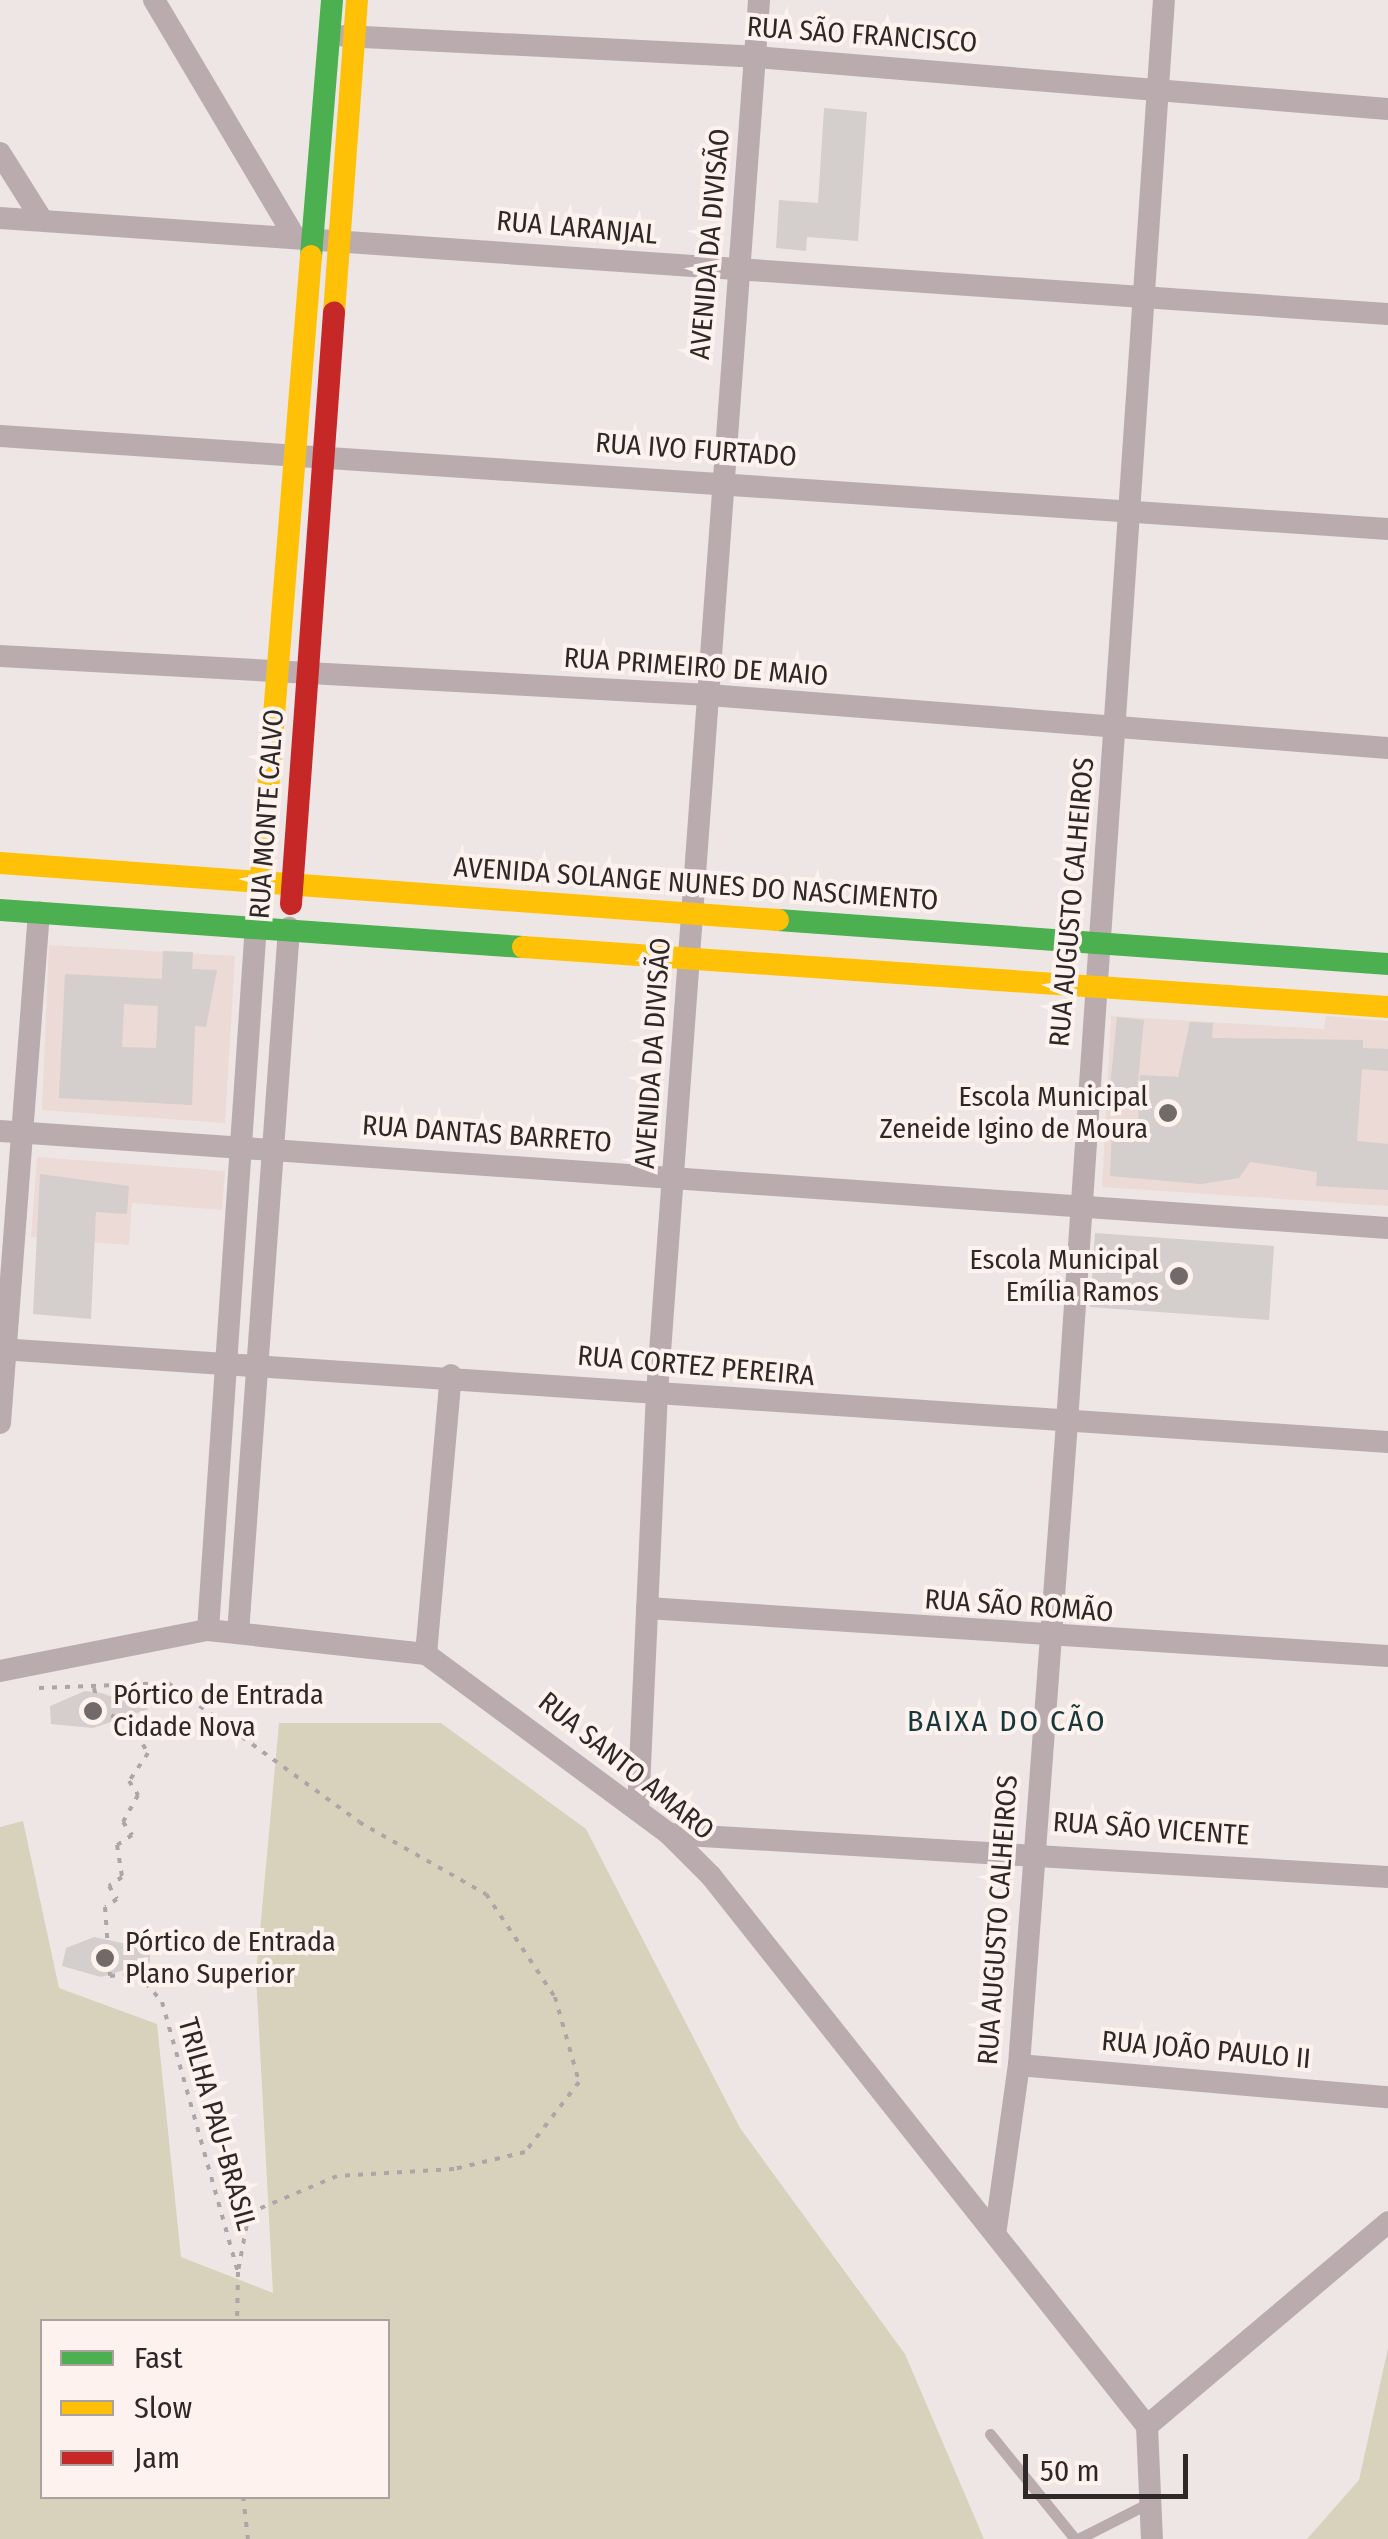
<!DOCTYPE html>
<meta charset="utf-8">
<style>
body{margin:0}
#map{position:relative;width:1388px;height:2539px;overflow:hidden;background:#eee6e4;font-family:"Fira Sans Condensed",sans-serif}
div>[style]{position:absolute}
.built>*{inset:0;background:#ebdad6}
.green>*{inset:0;background:#d8d2bc}
.building>*{inset:0;background:#d4cecc}
.path>*{height:4px;margin-top:-2px;transform-origin:0;background:repeating-linear-gradient(90deg,#afa5a6 0 5px,transparent 0 13px)}
.lane>*{height:11px;margin:-5.5px;padding:0 5.5px;transform-origin:5.5px;border-radius:5.5px;background:#baacae}
.street>*{height:22px;margin:-11px;padding:0 11px;transform-origin:11px;border-radius:11px;background:#baacae}
.fast>*{height:22px;margin:-11px;padding:0 11px;transform-origin:11px;border-radius:11px;background:#4caf50}
.slow>*{height:22px;margin:-11px;padding:0 11px;transform-origin:11px;border-radius:11px;background:#ffc107}
.jam>*{height:22px;margin:-11px;padding:0 11px;transform-origin:11px;border-radius:11px;background:#c62828}
.dots>*{width:28px;height:28px;translate:-50% -50%;box-sizing:border-box;border:5px solid #fef2ee;border-radius:50%}
span{translate:-50% -50%;white-space:nowrap;text-align:center;line-height:1.15;-webkit-text-stroke:8px #fef2ee;paint-order:stroke}
.street-label{font-size:28px;color:#2e2827}
.poi-label{font-size:28px;color:#2e2827}
.right{translate:-100% -50%;text-align:right}
.left{translate:0 -50%;text-align:left}
.neighbourhood-label{font-size:30px;color:#16383a;letter-spacing:2.5px}
.legend{position:absolute;left:40px;top:2319px;width:350px;height:180px;box-sizing:border-box;background:#fef2ee;border:2px solid #aba19e;margin:0;padding:12px 18px;list-style:none;font-size:30px;color:#2e2827}
.legend li{display:flex;align-items:center;gap:20px;height:50px}
.legend b{width:50px;border:2px solid #aba19e}
.scale{position:absolute;left:1023px;top:2454px;width:165px;height:45px;box-sizing:border-box;border:5px solid #2e2827;border-top:0;padding-left:12px;font-size:30px;line-height:35px;white-space:nowrap;color:#2e2827;-webkit-text-stroke:8px #fef2ee;paint-order:stroke}
</style>
<div id="map">
<div class="built">
<div style="clip-path:polygon(49px 945px,235px 956px,225px 1123px,42px 1110px)"></div>
<div style="clip-path:polygon(1111px 1016px,1324px 1029px,1326px 1016px,1388px 1021px,1388px 1206px,1102px 1187px)"></div>
<div style="clip-path:polygon(37px 1157px,225px 1171px,222px 1210px,132px 1203px,129px 1245px,31px 1237px)"></div>
</div>
<div class="green">
<div style="clip-path:polygon(evenodd,279px 1723px,441px 1723px,586px 1829px,740px 2128px,905px 2354px,984px 2539px,0 2539px,0 1827px,23px 1821px,59px 1988px,157px 2024px,181px 2257px,273px 2293px,256px 1975px,279px 1723px,42px 2322px,388px 2322px,388px 2496px,42px 2496px,42px 2322px)"></div>
<div style="clip-path:polygon(1388px 2348px,1388px 2539px,1307px 2539px,1359px 2480px)"></div>
</div>
<div class="building">
<div style="clip-path:polygon(824px 108px,867px 112px,858px 241px,807px 237px,806px 251px,776px 248px,779px 200px,818px 203px)"></div>
<div style="clip-path:polygon(evenodd,163px 951px,193px 952px,192px 969px,217px 970px,206px 1027px,195px 1026px,192px 1105px,59px 1098px,65px 974px,162px 979px,163px 951px,124px 1004px,158px 1006px,156px 1048px,122px 1047px,124px 1004px)"></div>
<div style="clip-path:polygon(1117px 1017px,1144px 1020px,1137px 1091px,1110px 1088px)"></div>
<div style="clip-path:polygon(1190px 1022px,1213px 1023px,1212px 1038px,1363px 1040px,1363px 1048px,1388px 1049px,1388px 1071px,1362px 1069px,1357px 1141px,1388px 1144px,1388px 1190px,1316px 1186px,1317px 1172px,1250px 1162px,1239px 1178px,1201px 1184px,1110px 1176px,1112px 1130px,1138px 1131px,1140px 1075px,1178px 1077px)"></div>
<div style="clip-path:polygon(40px 1174px,129px 1186px,127px 1214px,96px 1212px,91px 1319px,33px 1314px)"></div>
<div style="clip-path:polygon(1095px 1233px,1274px 1246px,1269px 1320px,1090px 1307px)"></div>
<div style="clip-path:polygon(85px 1691px,101px 1693px,149px 1709px,93px 1728px,51px 1724px,50px 1706px)"></div>
<div style="clip-path:polygon(94px 1937px,150px 1949px,150px 1962px,101px 1977px,62px 1966px,66px 1948px)"></div>
</div>
<div class="path">
<div style="left:39px;top:1688px;width:129px;rotate:-2.2deg"></div>
<div style="left:168px;top:1683px;width:236px;rotate:36deg"></div>
<div style="left:359px;top:1822px;width:146px;rotate:29.6deg"></div>
<div style="left:486px;top:1894px;width:124px;rotate:56.2deg"></div>
<div style="left:555px;top:1997px;width:88px;rotate:74.2deg"></div>
<div style="left:579px;top:2082px;width:88px;rotate:127.6deg"></div>
<div style="left:525px;top:2152px;width:73px;rotate:166.5deg"></div>
<div style="left:454px;top:2169px;width:117px;rotate:176.6deg"></div>
<div style="left:337px;top:2176px;width:95px;rotate:157.2deg"></div>
<div style="left:249px;top:2213px;width:60px;rotate:100.6deg"></div>
<div style="left:94px;top:1688px;width:24px;rotate:78deg"></div>
<div style="left:99px;top:1711px;width:33px;rotate:20deg"></div>
<div style="left:130px;top:1722px;width:36px;rotate:60deg"></div>
<div style="left:148px;top:1753px;width:34px;rotate:124deg"></div>
<div style="left:129px;top:1781px;width:17px;rotate:57deg"></div>
<div style="left:138px;top:1795px;width:31px;rotate:119deg"></div>
<div style="left:123px;top:1822px;width:16px;rotate:55deg"></div>
<div style="left:132px;top:1835px;width:18px;rotate:146deg"></div>
<div style="left:117px;top:1845px;width:32px;rotate:81deg"></div>
<div style="left:122px;top:1877px;width:16px;rotate:145deg"></div>
<div style="left:109px;top:1886px;width:15px;rotate:58deg"></div>
<div style="left:117px;top:1899px;width:14px;rotate:146deg"></div>
<div style="left:105px;top:1907px;width:69px;rotate:85.9deg"></div>
<div style="left:110px;top:1976px;width:27px;rotate:-6deg"></div>
<div style="left:137px;top:1973px;width:38px;rotate:49deg"></div>
<div style="left:162px;top:2002px;width:280px;rotate:74.3deg"></div>
<div style="left:238px;top:2272px;width:50px;rotate:91.1deg"></div>
<div style="left:243px;top:2496px;width:43px;rotate:83.4deg"></div>
</div>
<div class="lane">
<div style="left:990px;top:2434px;width:135px;rotate:51deg"></div>
<div style="left:1078px;top:2539px;width:82px;rotate:-26.9deg"></div>
</div>
<div class="street">
<div style="left:154px;top:0;width:272px;rotate:59.3deg"></div>
<div style="left:344px;top:36px;width:412px;rotate:2.9deg"></div>
<div style="left:755px;top:57px;width:635px;rotate:4.7deg"></div>
<div style="left:0;top:153px;width:79px;rotate:57.9deg"></div>
<div style="left:0;top:218px;width:1391px;rotate:3.96deg"></div>
<div style="left:0;top:436px;width:1391px;rotate:3.83deg"></div>
<div style="left:0;top:656px;width:710px;rotate:3.15deg"></div>
<div style="left:709px;top:695px;width:681px;rotate:4.46deg"></div>
<div style="left:0;top:1131px;width:1391px;rotate:4deg"></div>
<div style="left:0;top:1349px;width:1391px;rotate:3.83deg"></div>
<div style="left:0;top:1423px;width:512px;rotate:-85.64deg"></div>
<div style="left:647px;top:1608px;width:743px;rotate:3.71deg"></div>
<div style="left:208px;top:1630px;width:707px;rotate:-86.11deg"></div>
<div style="left:238px;top:1633px;width:707px;rotate:-85.86deg"></div>
<div style="left:426px;top:1654px;width:280px;rotate:-84.9deg"></div>
<div style="left:0;top:1671px;width:212px;rotate:-11.2deg"></div>
<div style="left:208px;top:1630px;width:219px;rotate:6.3deg"></div>
<div style="left:426px;top:1654px;width:302px;rotate:36.5deg"></div>
<div style="left:669px;top:1834px;width:59px;rotate:45deg"></div>
<div style="left:711px;top:1876px;width:702px;rotate:51.6deg"></div>
<div style="left:638px;top:1810px;width:417px;rotate:-87.4deg"></div>
<div style="left:657px;top:1393px;width:1397px;rotate:-85.81deg"></div>
<div style="left:669px;top:1834px;width:720px;rotate:3.42deg"></div>
<div style="left:1019px;top:2065px;width:370px;rotate:5deg"></div>
<div style="left:996px;top:2228px;width:165px;rotate:-82deg"></div>
<div style="left:1019px;top:2065px;width:645px;rotate:-85.73deg"></div>
<div style="left:1067px;top:1422px;width:1425px;rotate:-86.1deg"></div>
<div style="left:1147px;top:2426px;width:316px;rotate:-40.2deg"></div>
<div style="left:1147px;top:2426px;width:113px;rotate:87.5deg"></div>
</div>
<div class="fast">
<div style="left:311px;top:256px;width:257px;rotate:-85.3deg"></div>
<div style="left:0;top:910px;width:524px;rotate:4.05deg"></div>
<div style="left:778px;top:920px;width:612px;rotate:4.13deg"></div>
</div>
<div class="slow">
<div style="left:334px;top:313px;width:314px;rotate:-85.8deg"></div>
<div style="left:0;top:863px;width:780px;rotate:4.19deg"></div>
<div style="left:259px;top:902px;width:648px;rotate:-85.4deg"></div>
<div style="left:523px;top:947px;width:867px;rotate:3.97deg"></div>
</div>
<div class="jam">
<div style="left:291px;top:904px;width:593px;rotate:-85.84deg"></div>
</div>
<div class="dots">
<div style="left:1168px;top:1113px;background:#716a69"></div>
<div style="left:1179px;top:1276px;background:#716a69"></div>
<div style="left:93px;top:1711px;background:#716a69"></div>
<div style="left:105px;top:1958px;background:#716a69"></div>
</div>
<div class="street-label">
<span style="left:862px;top:35px;rotate:4deg">RUA SÃO FRANCISCO</span>
<span style="left:577px;top:228px;rotate:5deg">RUA LARANJAL</span>
<span style="left:710px;top:244px;rotate:-85deg">AVENIDA DA DIVISÃO</span>
<span style="left:696px;top:450px;rotate:4deg">RUA IVO FURTADO</span>
<span style="left:696px;top:667px;rotate:4deg">RUA PRIMEIRO DE MAIO</span>
<span style="left:267px;top:814px;rotate:-86deg">RUA MONTE CALVO</span>
<span style="left:696px;top:884px;rotate:4deg">AVENIDA SOLANGE NUNES DO NASCIMENTO</span>
<span style="left:1072px;top:902px;rotate:-85deg">RUA AUGUSTO CALHEIROS</span>
<span style="left:653px;top:1053px;rotate:-86deg">AVENIDA DA DIVISÃO</span>
<span style="left:487px;top:1134px;rotate:4deg">RUA DANTAS BARRETO</span>
<span style="left:696px;top:1366px;rotate:5deg">RUA CORTEZ PEREIRA</span>
<span style="left:1019px;top:1606px;rotate:4deg">RUA SÃO ROMÃO</span>
<span style="left:626px;top:1766px;rotate:39deg">RUA SANTO AMARO</span>
<span style="left:1151px;top:1829px;rotate:4deg">RUA SÃO VICENTE</span>
<span style="left:998px;top:1920px;rotate:-86deg">RUA AUGUSTO CALHEIROS</span>
<span style="left:1206px;top:2050px;rotate:5deg">RUA JOÃO PAULO II</span>
<span style="left:217px;top:2124px;rotate:74deg">TRILHA PAU-BRASIL</span>
</div>
<div class="poi-label">
<span class="right" style="left:1148px;top:1113px">Escola Municipal<br>Zeneide Igino de Moura</span>
<span class="right" style="left:1159px;top:1276px">Escola Municipal<br>Emília Ramos</span>
<span class="left" style="left:113px;top:1711px">Pórtico de Entrada<br>Cidade Nova</span>
<span class="left" style="left:125px;top:1958px">Pórtico de Entrada<br>Plano Superior</span>
</div>
<div class="neighbourhood-label">
<span style="left:1007px;top:1721px">BAIXA DO CÃO</span>
</div>
<ul class="legend">
<li><b style="height:12px;background:#4caf50"></b>Fast</li>
<li><b style="height:12px;background:#ffc107"></b>Slow</li>
<li><b style="height:12px;background:#c62828"></b>Jam</li>
</ul>
<div class="scale">50 m</div>
</div>
